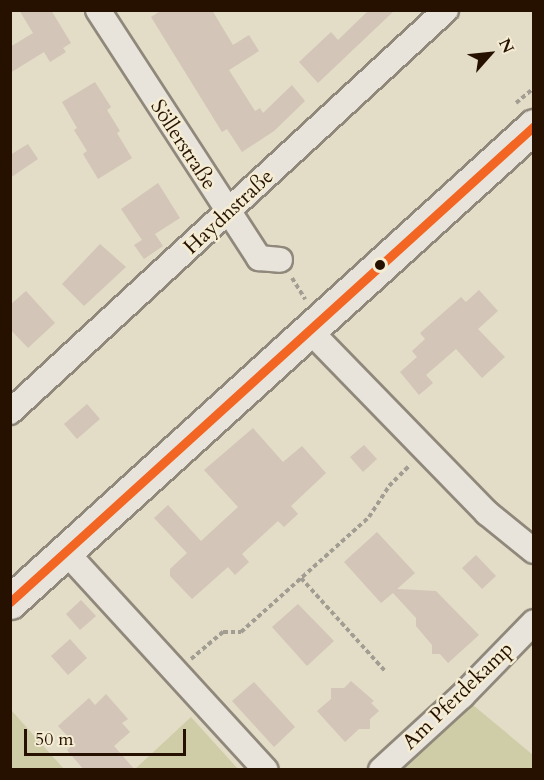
<!DOCTYPE html>
<meta charset="utf-8">
<style>
body{margin:0}
#map{position:relative;width:544px;height:780px;overflow:hidden;background:#e3dcc7;font-family:Cardo,serif}
div>[style]{position:absolute}
.green>*{inset:0;background:#cfcda7}
.building>*{inset:0;background:#d3c5b7}
.path>*{height:4px;margin-top:-2px;transform-origin:0;background:repeating-linear-gradient(90deg,#a29d93 0 4.5px,transparent 0 7.5px)}
.roads{filter:drop-shadow(2px 0 #8f887b) drop-shadow(-2px 0 #8f887b) drop-shadow(0 2px #8f887b) drop-shadow(0 -2px #8f887b)}
.street>*{height:24px;margin:-12px;padding:0 12px;transform-origin:12px;border-radius:12px;background:#e8e4db}
.secondary>*{height:33px;margin:-16.5px;padding:0 16.5px;transform-origin:16.5px;border-radius:16.5px;background:#e8e4db}
.bus-1>*{height:9px;margin:-4.5px;padding:0 4.5px;transform-origin:4.5px;border-radius:4.5px;background:#f26522}
.dots>*{width:16px;height:16px;translate:-50% -50%;box-sizing:border-box;border:3px solid #f4ecd3;border-radius:50%}
span{translate:-50% -50%;white-space:nowrap;text-align:center;line-height:1.15;-webkit-text-stroke:5px #f4ecd3;paint-order:stroke}
.street-label{font-size:21px;color:#261100}
.frame{position:absolute;inset:0;border:12px solid #261100;pointer-events:none}
.north{position:absolute;left:460px;top:24px;width:60px;height:60px;-webkit-text-stroke:4px #f4ecd3;paint-order:stroke;rotate:63deg;font-size:16px;font-weight:700;line-height:24px;text-align:center;color:#261100}
.north::after{content:'';display:block;margin:auto;width:21px;height:27px;background:#261100;clip-path:polygon(50% 0,100% 100%,50% 72%,0 100%)}
.scale{position:absolute;left:24px;top:729px;width:162px;height:27px;box-sizing:border-box;border:3px solid #261100;border-top:0;padding-left:8px;font-size:18px;line-height:21px;white-space:nowrap;color:#261100;-webkit-text-stroke:4px #f4ecd3;paint-order:stroke}
</style>
<div id="map">
<div class="green">
<div style="clip-path:polygon(473px 705px,533px 755px,533px 769px,404px 769px)"></div>
<div style="clip-path:polygon(11px 710px,64px 769px,11px 769px)"></div>
<div style="clip-path:polygon(191px 717px,238px 769px,134px 770px)"></div>
</div>
<div class="building">
<div style="clip-path:polygon(19px 10px,51px 10px,71px 43px,63px 48px,66px 52px,50px 62px,44px 52px,10px 73px,10px 47px,33px 33px)"></div>
<div style="clip-path:polygon(162px 10px,212px 10px,233px 45px,249px 35px,259px 51px,229px 70px,255px 111px,260px 108px,263px 113px,292px 85px,305px 101px,274px 131px,242px 152px,227px 129px,222px 132px,151px 17px)"></div>
<div style="clip-path:polygon(369px 10px,395px 10px,318px 83px,299px 62px,331px 32px,338px 40px)"></div>
<div style="clip-path:polygon(95px 82px,111px 107px,107px 110px,120px 131px,117px 133px,132px 158px,98px 179px,83px 154px,87px 151px,74px 130px,77px 128px,62px 102px)"></div>
<div style="clip-path:polygon(28px 144px,38px 159px,10px 178px,10px 155px)"></div>
<div style="clip-path:polygon(158px 183px,180px 218px,155px 234px,163px 246px,144px 259px,134px 245px,142px 240px,121px 209px)"></div>
<div style="clip-path:polygon(100px 244px,126px 267px,84px 306px,62px 284px)"></div>
<div style="clip-path:polygon(479px 290px,498px 311px,478px 329px,505px 357px,482px 378px,456px 349px,426px 375px,433px 383px,419px 395px,400px 372px,417px 357px,412px 351px,425px 339px,420px 333px,461px 297px,466px 302px)"></div>
<div style="clip-path:polygon(26px 291px,55px 323px,28px 348px,10px 329px,10px 305px)"></div>
<div style="clip-path:polygon(87px 404px,100px 419px,77px 439px,64px 424px)"></div>
<div style="clip-path:polygon(253px 428px,283px 462px,302px 446px,326px 473px,291px 506px,298px 514px,284px 527px,278px 521px,242px 554px,249px 562px,235px 575px,228px 567px,192px 599px,170px 576px,170px 569px,187px 553px,154px 518px,168px 505px,201px 541px,238px 507px,204px 470px)"></div>
<div style="clip-path:polygon(364px 445px,377px 459px,363px 472px,350px 457px)"></div>
<div style="clip-path:polygon(377px 532px,415px 573px,397px 589px,436px 591px,479px 635px,448px 663px,440px 654px,432px 654px,432px 645px,416px 626px,416px 618px,393px 593px,381px 603px,344px 562px)"></div>
<div style="clip-path:polygon(476px 555px,496px 576px,482px 589px,462px 568px)"></div>
<div style="clip-path:polygon(81px 600px,96px 616px,80px 630px,66px 614px)"></div>
<div style="clip-path:polygon(298px 604px,334px 641px,307px 666px,272px 627px)"></div>
<div style="clip-path:polygon(70px 639px,87px 658px,68px 675px,51px 656px)"></div>
<div style="clip-path:polygon(351px 681px,374px 701px,371px 703px,379px 711px,370px 719px,370px 729px,359px 729px,345px 742px,317px 711px,331px 699px,331px 688px,344px 688px)"></div>
<div style="clip-path:polygon(254px 682px,295px 727px,274px 747px,232px 701px)"></div>
<div style="clip-path:polygon(106px 694px,128px 719px,122px 723px,130px 732px,114px 746px,135px 770px,84px 770px,67px 750px,74px 743px,58px 726px,89px 698px,95px 705px)"></div>
</div>
<div class="path">
<div style="left:516px;top:103px;width:23px;rotate:-40deg"></div>
<div style="left:292px;top:278px;width:25px;rotate:58deg"></div>
<div style="left:301px;top:578px;width:127px;rotate:47.9deg"></div>
<div style="left:191px;top:659px;width:42px;rotate:-40.2deg"></div>
<div style="left:223px;top:632px;width:18px"></div>
<div style="left:241px;top:632px;width:172px;rotate:-41.9deg"></div>
<div style="left:369px;top:517px;width:37px;rotate:-57deg"></div>
<div style="left:389px;top:486px;width:30px;rotate:-45deg"></div>
</div>
<div class="roads">
<div class="street">
<div style="left:98px;top:10px;width:296px;rotate:57deg"></div>
<div style="left:259px;top:258px;width:21px;rotate:5deg"></div>
<div style="left:310px;top:331px;width:254px;rotate:45.8deg"></div>
<div style="left:487px;top:513px;width:60px;rotate:39deg"></div>
<div style="left:10px;top:412px;width:593px;rotate:-42.68deg"></div>
<div style="left:65px;top:551px;width:297px;rotate:47.5deg"></div>
<div style="left:381px;top:770px;width:110px;rotate:-42.4deg"></div>
<div style="left:462px;top:696px;width:103px;rotate:-45.8deg"></div>
</div>
<div class="secondary">
<div style="left:10px;top:602px;width:708px;rotate:-42.25deg"></div>
</div>
</div>
<div class="bus-1">
<div style="left:10px;top:602px;width:708px;rotate:-42.25deg"></div>
</div>
<div class="dots">
<div style="left:380px;top:265px;background:#261100"></div>
</div>
<div class="street-label">
<span style="left:183px;top:145px;rotate:57deg">Söllerstraße</span>
<span style="left:229px;top:212px;rotate:-43deg">Haydnstraße</span>
<span style="left:458px;top:696px;rotate:-44deg">Am Pferdekamp</span>
</div>
<div class="frame"></div>
<div class="north">N</div>
<div class="scale">50 m</div>
</div>
